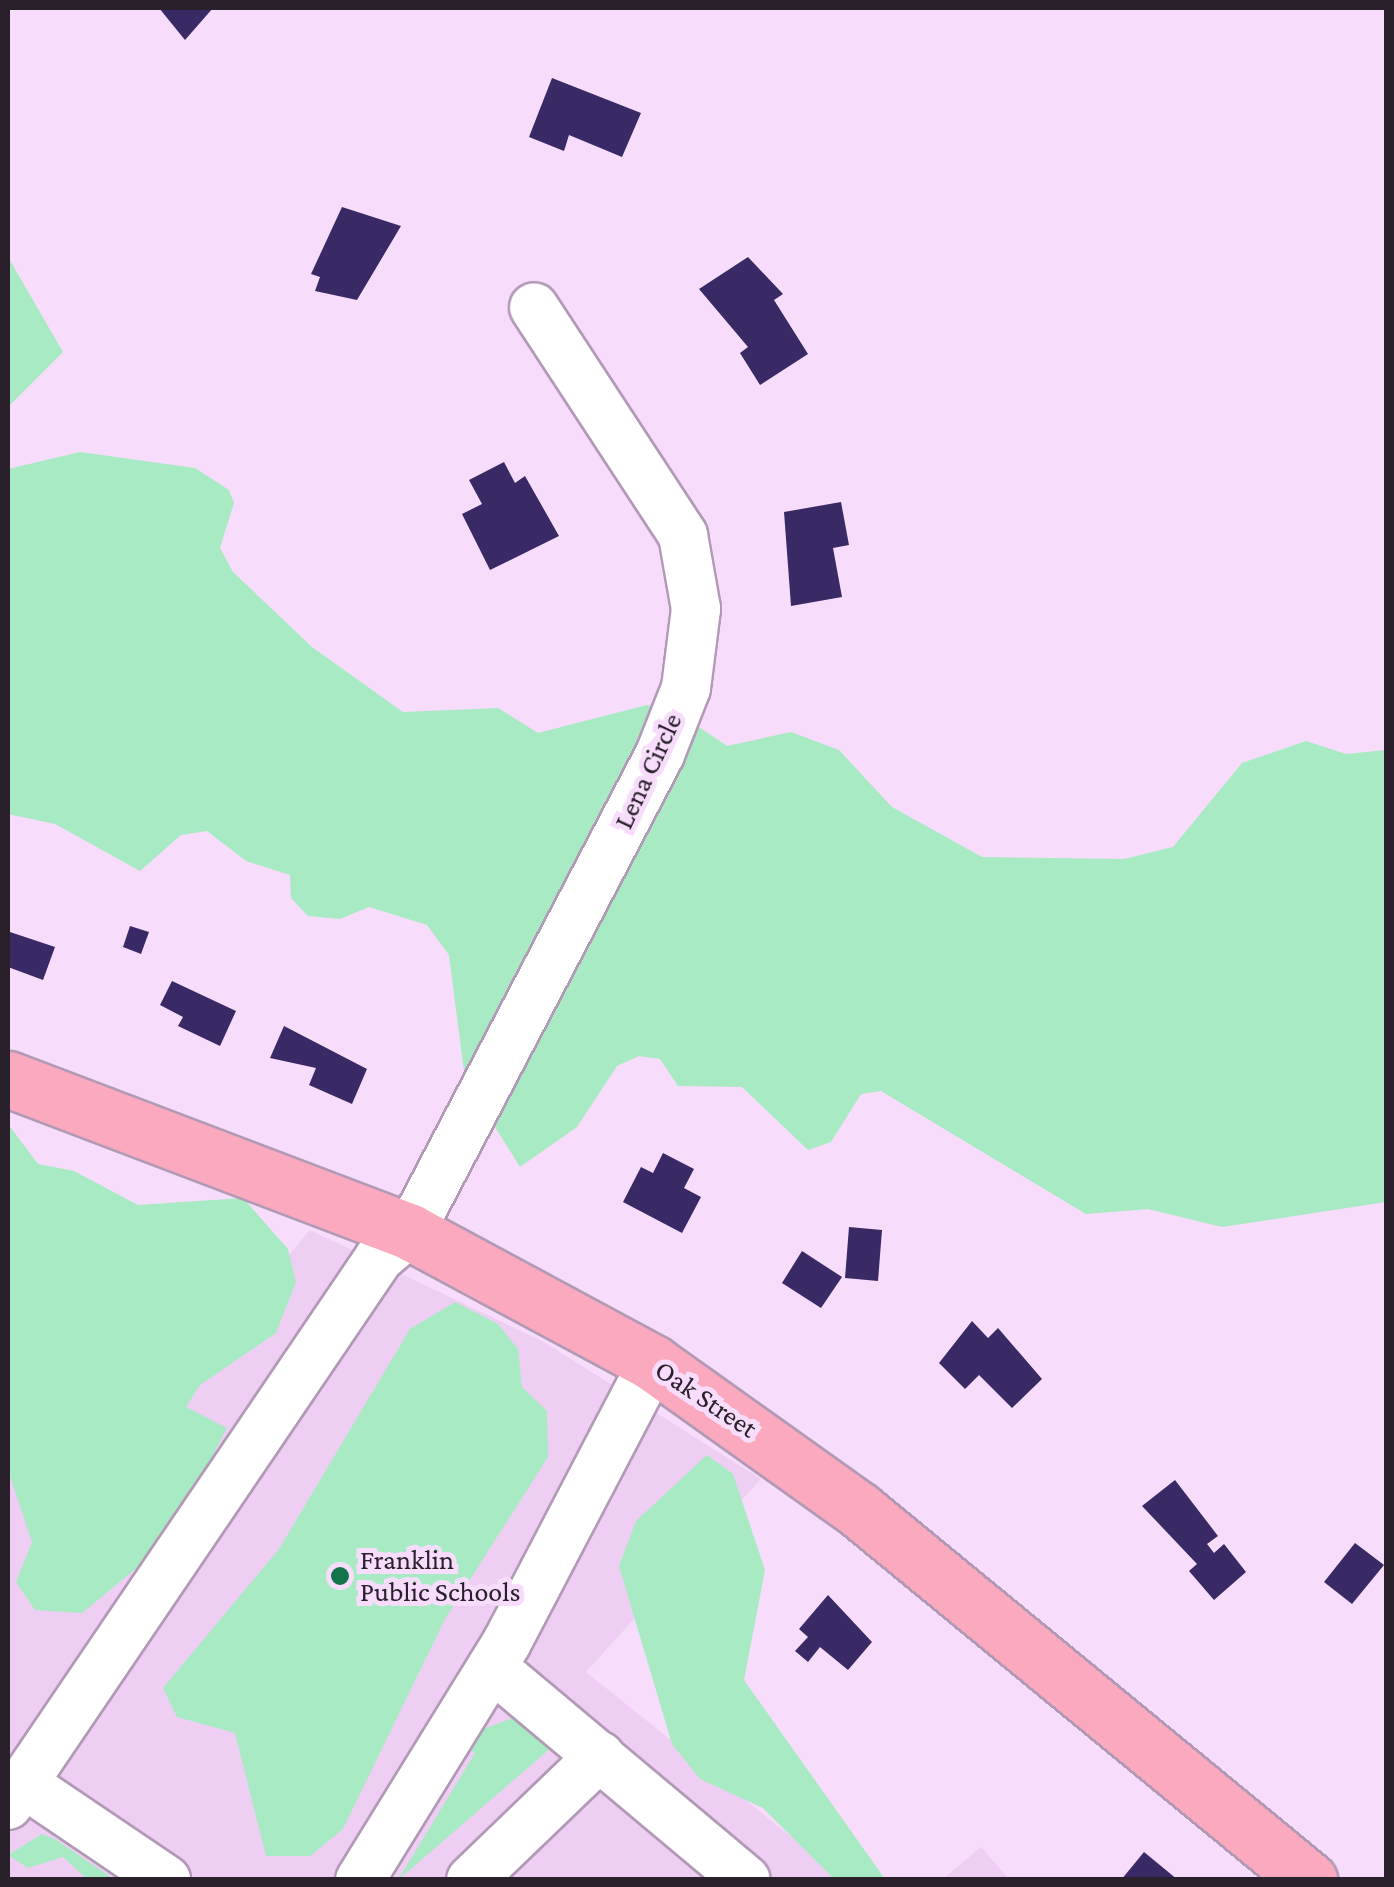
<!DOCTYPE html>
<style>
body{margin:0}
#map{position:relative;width:1394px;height:1887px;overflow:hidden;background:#f7ddfb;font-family:"Crimson Pro",serif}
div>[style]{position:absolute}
.built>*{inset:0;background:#eecff3}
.green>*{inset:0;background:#a7eac3}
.building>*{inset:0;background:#392965}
.roads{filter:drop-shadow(2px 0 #b29ab6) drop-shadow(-2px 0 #b29ab6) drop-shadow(0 2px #b29ab6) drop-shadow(0 -2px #b29ab6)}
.minor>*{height:48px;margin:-24px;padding:0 24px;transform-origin:24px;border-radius:24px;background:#fff}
.major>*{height:55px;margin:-27.5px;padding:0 27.5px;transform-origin:27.5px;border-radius:27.5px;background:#faa9bf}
.dots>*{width:28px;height:28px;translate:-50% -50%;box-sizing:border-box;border:5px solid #f7ddfb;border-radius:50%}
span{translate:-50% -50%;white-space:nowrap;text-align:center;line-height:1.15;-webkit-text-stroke:10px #f7ddfb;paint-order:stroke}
.street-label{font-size:28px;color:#29202b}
.poi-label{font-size:28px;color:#29202b}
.left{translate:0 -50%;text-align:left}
.frame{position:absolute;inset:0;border:10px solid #29202b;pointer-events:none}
</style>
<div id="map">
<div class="built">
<div style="clip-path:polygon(310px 1230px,544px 1342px,761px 1479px,586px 1672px,844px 1879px,8px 1880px,8px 1433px,127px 1446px)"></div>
<div style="clip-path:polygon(981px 1847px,1009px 1879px,943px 1879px)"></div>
</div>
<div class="green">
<div style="clip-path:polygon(8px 257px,63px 352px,8px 407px)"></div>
<div style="clip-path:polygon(80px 452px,195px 468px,229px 490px,234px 503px,220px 548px,233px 572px,312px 647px,403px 712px,498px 708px,538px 733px,647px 705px,678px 713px,727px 746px,791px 732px,839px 750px,892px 807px,982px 857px,1124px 859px,1173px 847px,1242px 763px,1306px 741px,1346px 754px,1386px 750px,1386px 1202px,1222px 1227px,1148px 1209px,1086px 1214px,881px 1091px,861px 1094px,831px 1142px,808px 1150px,742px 1087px,678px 1086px,660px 1059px,639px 1056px,617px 1066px,577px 1127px,520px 1167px,465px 1079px,449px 955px,427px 925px,369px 907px,340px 919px,308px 916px,291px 898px,290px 875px,246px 861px,207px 831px,181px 835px,140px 871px,55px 824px,8px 814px,8px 469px)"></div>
<div style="clip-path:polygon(8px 1124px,38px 1164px,74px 1171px,138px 1205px,243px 1198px,288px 1249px,296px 1282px,276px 1333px,200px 1385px,186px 1407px,227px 1428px,167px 1543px,82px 1613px,35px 1610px,16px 1582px,32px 1542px,8px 1470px)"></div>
<div style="clip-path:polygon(455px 1302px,498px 1324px,518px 1349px,522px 1387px,547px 1411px,548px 1457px,445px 1619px,343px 1829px,310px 1856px,266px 1856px,235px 1733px,177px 1717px,163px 1688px,279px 1549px,410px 1329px)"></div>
<div style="clip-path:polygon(707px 1455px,733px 1474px,765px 1570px,744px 1680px,885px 1879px,834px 1879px,763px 1808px,700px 1779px,672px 1744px,619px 1566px,636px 1521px)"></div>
<div style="clip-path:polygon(515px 1717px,572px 1755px,568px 1764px,551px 1748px,398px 1880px,475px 1753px,466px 1747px,475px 1732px)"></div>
<div style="clip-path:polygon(42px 1834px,55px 1839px,114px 1879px,87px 1879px,63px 1857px,28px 1868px,8px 1855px)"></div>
</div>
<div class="building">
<div style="clip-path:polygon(159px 8px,213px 8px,185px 40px)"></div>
<div style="clip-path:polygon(552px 78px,641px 113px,622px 157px,569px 135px,564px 151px,529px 137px)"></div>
<div style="clip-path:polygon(342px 207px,401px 226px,357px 300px,315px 291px,320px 277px,311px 274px)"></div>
<div style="clip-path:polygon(748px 257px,783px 294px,774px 300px,808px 354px,760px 385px,740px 353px,748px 347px,699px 289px)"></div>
<div style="clip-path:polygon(504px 462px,515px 483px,525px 476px,559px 536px,490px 570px,462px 514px,482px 504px,469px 480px)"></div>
<div style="clip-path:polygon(841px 502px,849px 545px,833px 548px,842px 597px,791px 606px,784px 512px)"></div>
<div style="clip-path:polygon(130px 926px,149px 932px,141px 954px,123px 947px)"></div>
<div style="clip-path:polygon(10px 932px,55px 947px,43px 980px,8px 967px)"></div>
<div style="clip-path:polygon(172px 981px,236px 1011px,220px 1046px,178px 1026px,183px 1017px,160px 1005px)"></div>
<div style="clip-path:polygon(284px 1026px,367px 1069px,352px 1104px,309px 1085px,316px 1068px,270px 1058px)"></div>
<div style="clip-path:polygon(663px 1153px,694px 1169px,684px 1188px,701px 1197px,682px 1233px,623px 1202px,641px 1167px,653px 1173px)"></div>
<div style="clip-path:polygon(849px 1227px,882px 1230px,878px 1281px,845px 1278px)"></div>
<div style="clip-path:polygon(802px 1251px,842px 1277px,821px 1308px,782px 1283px)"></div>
<div style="clip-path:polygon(972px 1321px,988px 1338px,998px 1328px,1042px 1379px,1012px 1408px,979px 1375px,965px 1389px,939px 1363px)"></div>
<div style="clip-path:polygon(1175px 1480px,1218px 1536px,1207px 1544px,1214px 1553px,1224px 1544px,1246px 1572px,1214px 1600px,1189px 1571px,1197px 1564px,1142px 1506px)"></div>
<div style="clip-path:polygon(1355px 1543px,1384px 1565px,1352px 1604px,1324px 1582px)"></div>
<div style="clip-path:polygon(828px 1595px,872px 1642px,848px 1670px,820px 1647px,808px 1662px,795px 1651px,808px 1637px,799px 1629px)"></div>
<div style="clip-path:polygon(1144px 1852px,1178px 1880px,1121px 1880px)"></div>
</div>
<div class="roads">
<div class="minor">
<div style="left:492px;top:1667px;width:331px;rotate:40deg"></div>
<div style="left:23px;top:1783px;width:173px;rotate:34.1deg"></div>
<div style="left:8px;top:1805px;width:661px;rotate:-55.85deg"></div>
<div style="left:379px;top:1258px;width:40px;rotate:-40deg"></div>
<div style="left:410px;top:1232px;width:539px;rotate:-62.39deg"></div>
<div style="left:660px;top:754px;width:71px;rotate:-68.5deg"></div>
<div style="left:686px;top:688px;width:80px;rotate:-82.8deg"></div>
<div style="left:696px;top:609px;width:75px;rotate:-100deg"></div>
<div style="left:683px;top:535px;width:272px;rotate:-123.2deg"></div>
<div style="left:360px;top:1880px;width:280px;rotate:-58.3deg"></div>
<div style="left:507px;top:1642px;width:315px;rotate:-62.4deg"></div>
<div style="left:471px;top:1880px;width:179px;rotate:-43.9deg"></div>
</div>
<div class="major">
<div style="left:8px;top:1079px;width:430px;rotate:20.8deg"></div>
<div style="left:410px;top:1232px;width:276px;rotate:28.3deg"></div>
<div style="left:653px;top:1363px;width:253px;rotate:35.5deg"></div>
<div style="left:859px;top:1510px;width:583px;rotate:39.43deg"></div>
</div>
</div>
<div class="dots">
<div style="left:340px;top:1576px;background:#137349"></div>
</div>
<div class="street-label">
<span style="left:648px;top:771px;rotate:-65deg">Lena Circle</span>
<span style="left:706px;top:1399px;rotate:34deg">Oak Street</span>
</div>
<div class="poi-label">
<span class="left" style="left:360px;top:1576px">Franklin<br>Public Schools</span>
</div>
<div class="frame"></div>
</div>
